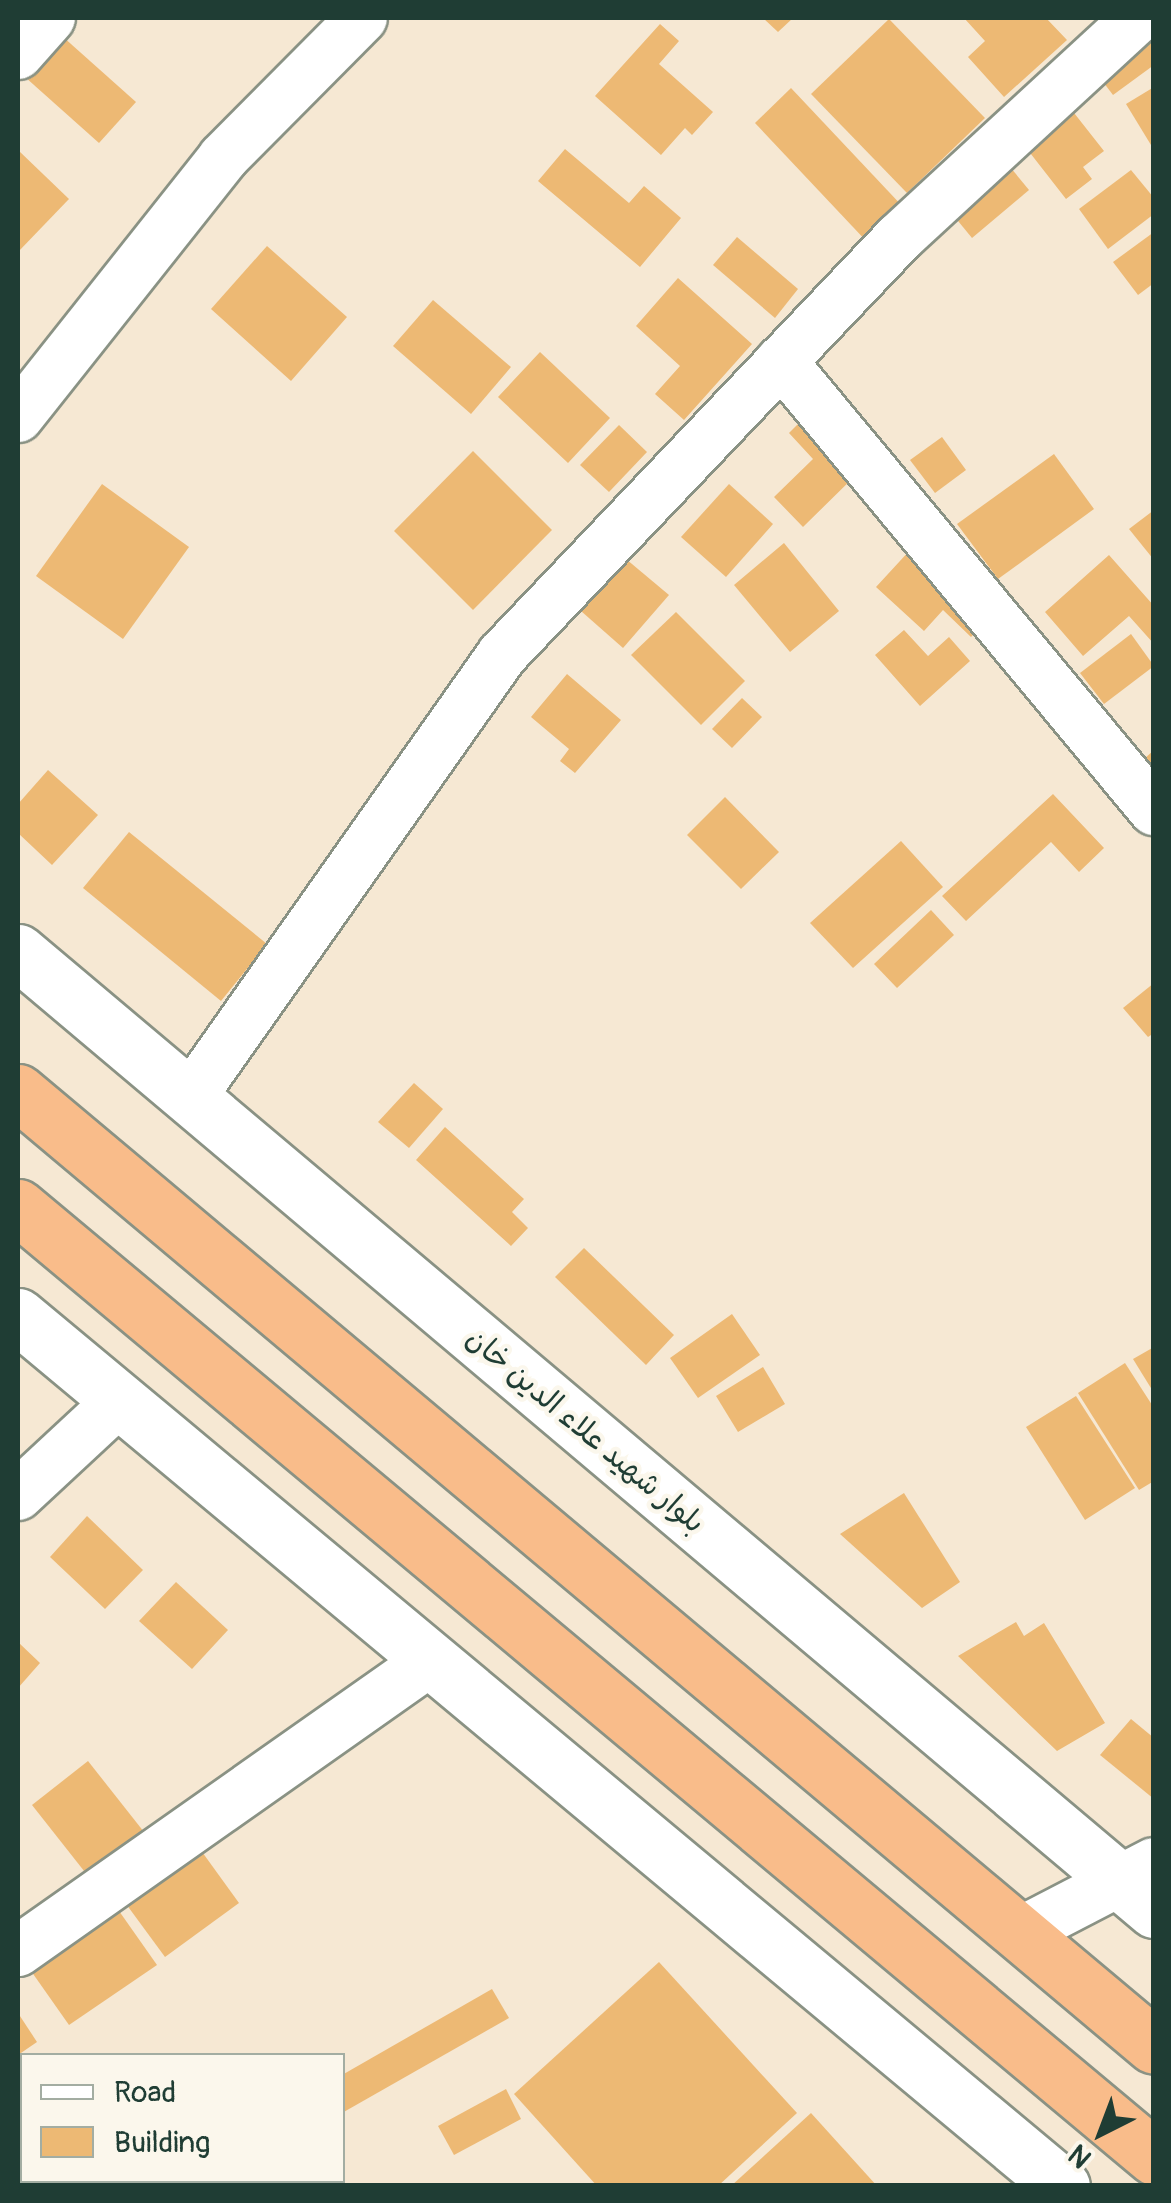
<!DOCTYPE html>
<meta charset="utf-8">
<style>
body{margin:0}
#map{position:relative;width:1171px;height:2203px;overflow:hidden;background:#f6e8d3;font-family:Pangolin,"Playpen Sans Arabic",sans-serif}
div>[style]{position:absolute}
.building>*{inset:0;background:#edb974}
.roads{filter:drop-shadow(2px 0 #8a9284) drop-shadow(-2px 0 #8a9284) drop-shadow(0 2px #8a9284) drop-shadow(0 -2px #8a9284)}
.minor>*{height:50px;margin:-25px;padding:0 25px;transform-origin:25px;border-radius:25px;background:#fff}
.tertiary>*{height:55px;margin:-27.5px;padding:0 27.5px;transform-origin:27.5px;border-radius:27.5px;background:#fff}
.trunk>*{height:55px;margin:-27.5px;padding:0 27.5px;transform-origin:27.5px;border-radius:27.5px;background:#f9bc8a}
span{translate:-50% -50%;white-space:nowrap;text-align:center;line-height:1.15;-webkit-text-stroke:9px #fbf7ec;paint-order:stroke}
.street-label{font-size:30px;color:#1f3d34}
.frame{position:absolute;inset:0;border:20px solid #1f3d34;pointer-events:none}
.legend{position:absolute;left:20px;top:2053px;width:325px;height:130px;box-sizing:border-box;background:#fbf7ec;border:2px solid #a3ada2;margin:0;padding:12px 18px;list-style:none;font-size:30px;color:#1f3d34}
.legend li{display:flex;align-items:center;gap:20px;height:50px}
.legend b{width:50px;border:2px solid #a3ada2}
.north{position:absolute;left:1051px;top:2083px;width:100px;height:100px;-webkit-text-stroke:8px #fbf7ec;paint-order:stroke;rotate:222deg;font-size:28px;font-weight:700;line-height:40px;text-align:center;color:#1f3d34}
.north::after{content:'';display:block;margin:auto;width:35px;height:45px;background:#1f3d34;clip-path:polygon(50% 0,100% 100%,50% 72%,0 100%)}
</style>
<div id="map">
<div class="building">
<div style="clip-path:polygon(763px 18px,793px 18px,778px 32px)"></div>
<div style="clip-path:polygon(964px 18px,1046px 18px,1067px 40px,1004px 97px,968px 57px,985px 41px)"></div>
<div style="clip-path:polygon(889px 19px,985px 118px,907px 193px,811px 94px)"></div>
<div style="clip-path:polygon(660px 24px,679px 41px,659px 64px,713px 112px,692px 135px,685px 128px,661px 155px,595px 96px)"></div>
<div style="clip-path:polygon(1140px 29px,1154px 47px,1154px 65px,1113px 95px,1091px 66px)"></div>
<div style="clip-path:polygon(62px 36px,136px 102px,99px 143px,25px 77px)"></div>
<div style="clip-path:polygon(1154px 87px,1154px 144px,1151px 145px,1126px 104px)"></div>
<div style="clip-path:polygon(791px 88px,905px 209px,869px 244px,755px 123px)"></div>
<div style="clip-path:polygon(1067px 104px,1104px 151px,1083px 167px,1092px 179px,1066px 199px,1020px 140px)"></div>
<div style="clip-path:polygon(565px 149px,629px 203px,644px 186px,681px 218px,640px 267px,538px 181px)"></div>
<div style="clip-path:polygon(18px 150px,69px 199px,18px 252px)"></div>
<div style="clip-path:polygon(1006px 162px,1029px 190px,972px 238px,949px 210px)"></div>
<div style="clip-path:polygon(1131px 170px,1154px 198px,1154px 214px,1108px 249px,1079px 209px)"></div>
<div style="clip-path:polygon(1154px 232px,1154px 283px,1138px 295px,1113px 262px)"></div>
<div style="clip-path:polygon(737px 237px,798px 289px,775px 318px,713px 265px)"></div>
<div style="clip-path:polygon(267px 246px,347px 317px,291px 381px,211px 309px)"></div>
<div style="clip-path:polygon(678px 278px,752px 344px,684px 420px,655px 394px,680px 366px,636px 326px)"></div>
<div style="clip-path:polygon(433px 300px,511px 367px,471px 414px,393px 346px)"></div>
<div style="clip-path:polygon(540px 352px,610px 418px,568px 463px,498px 397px)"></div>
<div style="clip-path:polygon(807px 415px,861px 470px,803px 527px,774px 497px,813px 459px,789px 433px)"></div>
<div style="clip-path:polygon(619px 425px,647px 452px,609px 492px,580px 465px)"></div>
<div style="clip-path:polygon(942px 437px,966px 470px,935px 493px,910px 460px)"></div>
<div style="clip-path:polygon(473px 451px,552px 530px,473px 610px,394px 531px)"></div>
<div style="clip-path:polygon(1054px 454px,1094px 509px,998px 579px,957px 524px)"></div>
<div style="clip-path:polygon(102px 484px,189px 547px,123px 639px,36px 576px)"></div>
<div style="clip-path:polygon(729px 484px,773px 524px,726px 577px,681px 537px)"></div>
<div style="clip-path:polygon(1154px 510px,1154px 560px,1129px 529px)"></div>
<div style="clip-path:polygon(784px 543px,839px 611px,790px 652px,734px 585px)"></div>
<div style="clip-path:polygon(911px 549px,987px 620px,971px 637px,943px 610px,924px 631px,876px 587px)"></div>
<div style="clip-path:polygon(1109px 555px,1154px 606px,1154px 644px,1129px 616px,1083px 656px,1045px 612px)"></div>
<div style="clip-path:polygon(626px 559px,669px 595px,623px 648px,581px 611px)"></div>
<div style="clip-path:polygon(676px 612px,745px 681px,701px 725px,631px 655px)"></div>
<div style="clip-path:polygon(904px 630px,928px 656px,949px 637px,970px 661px,920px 706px,875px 655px)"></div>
<div style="clip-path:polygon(1131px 634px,1154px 666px,1104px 704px,1080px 673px)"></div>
<div style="clip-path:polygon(567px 674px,621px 720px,575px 773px,560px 761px,569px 749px,531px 717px)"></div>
<div style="clip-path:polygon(742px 698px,762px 717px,732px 748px,712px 729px)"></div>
<div style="clip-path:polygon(1154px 750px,1154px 772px,1143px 760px)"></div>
<div style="clip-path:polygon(48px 770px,98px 815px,52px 865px,18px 833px,18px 804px)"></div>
<div style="clip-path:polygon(1053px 794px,1104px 848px,1079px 872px,1051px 842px,966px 921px,942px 896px)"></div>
<div style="clip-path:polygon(725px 797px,779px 852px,741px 889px,687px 835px)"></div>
<div style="clip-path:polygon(129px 832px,267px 944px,221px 1001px,83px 888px)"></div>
<div style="clip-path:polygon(901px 841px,943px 887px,853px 968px,810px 923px)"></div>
<div style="clip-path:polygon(931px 910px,954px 935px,897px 988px,874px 964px)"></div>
<div style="clip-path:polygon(1154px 983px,1154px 1033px,1148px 1037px,1123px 1008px)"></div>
<div style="clip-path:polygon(414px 1083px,443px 1109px,409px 1148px,378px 1122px)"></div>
<div style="clip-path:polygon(445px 1127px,524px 1199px,512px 1212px,528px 1228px,511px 1246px,416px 1160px)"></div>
<div style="clip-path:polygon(584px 1248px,674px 1335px,646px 1365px,555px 1277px)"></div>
<div style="clip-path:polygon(732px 1314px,760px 1355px,698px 1398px,670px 1358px)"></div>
<div style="clip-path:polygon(1154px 1347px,1154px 1393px,1133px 1359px)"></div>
<div style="clip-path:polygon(1125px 1363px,1154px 1408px,1154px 1481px,1139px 1490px,1078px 1393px)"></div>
<div style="clip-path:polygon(763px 1367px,785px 1404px,738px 1432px,716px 1396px)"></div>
<div style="clip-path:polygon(1076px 1396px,1135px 1488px,1085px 1520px,1026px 1427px)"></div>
<div style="clip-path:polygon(904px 1493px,960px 1582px,922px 1608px,840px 1534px)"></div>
<div style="clip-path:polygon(87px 1516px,143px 1570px,105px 1609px,50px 1557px)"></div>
<div style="clip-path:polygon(176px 1582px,228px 1630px,192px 1669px,139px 1621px)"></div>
<div style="clip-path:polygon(1016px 1622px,1024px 1636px,1044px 1623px,1105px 1723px,1057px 1751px,958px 1656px)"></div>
<div style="clip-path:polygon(18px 1642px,40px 1663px,18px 1688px)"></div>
<div style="clip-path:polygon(1131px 1719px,1154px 1738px,1154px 1799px,1100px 1755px)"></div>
<div style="clip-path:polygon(88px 1761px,144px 1832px,88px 1876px,32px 1805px)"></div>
<div style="clip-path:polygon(192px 1838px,239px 1903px,165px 1957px,118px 1893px)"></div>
<div style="clip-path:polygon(112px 1901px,157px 1965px,69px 2025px,24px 1961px)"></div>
<div style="clip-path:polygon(659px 1962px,797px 2113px,718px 2186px,597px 2186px,514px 2094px)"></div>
<div style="clip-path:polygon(492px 1989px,509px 2018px,342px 2113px,342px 2075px)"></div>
<div style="clip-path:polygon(18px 2013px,37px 2042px,18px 2055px)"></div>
<div style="clip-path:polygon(506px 2089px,521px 2119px,454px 2155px,438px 2126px)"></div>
<div style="clip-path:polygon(811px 2113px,877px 2186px,731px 2186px)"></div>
</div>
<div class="roads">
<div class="minor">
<div style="left:18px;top:54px;width:48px;rotate:-48.4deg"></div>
<div style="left:781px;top:361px;width:584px;rotate:50.28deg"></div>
<div style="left:18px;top:417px;width:330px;rotate:-51.6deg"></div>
<div style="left:223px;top:158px;width:197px;rotate:-45.2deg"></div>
<div style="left:190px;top:1098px;width:542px;rotate:-54.84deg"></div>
<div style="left:502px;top:655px;width:576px;rotate:-46.41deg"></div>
<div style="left:899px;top:238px;width:324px;rotate:-42.7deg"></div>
<div style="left:18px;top:1495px;width:138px;rotate:-42.9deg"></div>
<div style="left:1019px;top:1933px;width:152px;rotate:-27.4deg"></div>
<div style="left:18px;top:1951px;width:504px;rotate:-35.14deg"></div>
</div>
<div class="tertiary">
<div style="left:18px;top:952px;width:1486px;rotate:40.14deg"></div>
<div style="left:18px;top:1316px;width:1359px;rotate:39.81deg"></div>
</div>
<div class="trunk">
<div style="left:18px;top:1092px;width:1483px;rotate:40.02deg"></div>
<div style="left:18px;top:1207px;width:1481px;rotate:39.9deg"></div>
</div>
</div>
<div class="street-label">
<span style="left:585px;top:1431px;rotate:40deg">بلوار شهید علاء الدین خان</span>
</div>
<div class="frame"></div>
<ul class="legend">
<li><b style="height:12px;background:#fff"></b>Road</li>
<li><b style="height:28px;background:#edb974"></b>Building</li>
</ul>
<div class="north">N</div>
</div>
